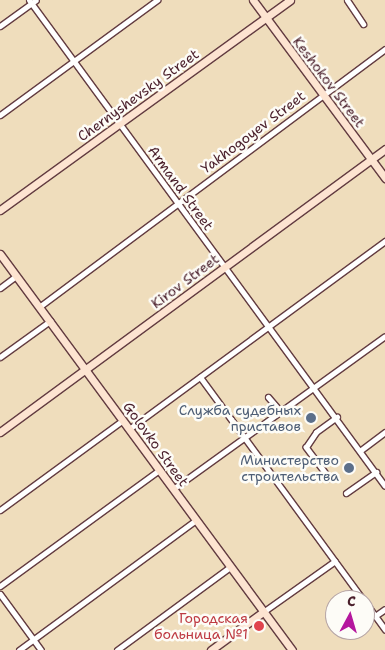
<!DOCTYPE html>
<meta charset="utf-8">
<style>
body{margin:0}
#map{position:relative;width:385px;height:650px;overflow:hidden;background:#efddbc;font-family:"Shantell Sans",sans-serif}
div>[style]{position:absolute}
.roads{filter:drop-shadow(1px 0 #633c41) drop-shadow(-1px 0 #633c41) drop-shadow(0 1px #633c41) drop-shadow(0 -1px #633c41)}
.street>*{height:5px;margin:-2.5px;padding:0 2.5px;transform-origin:2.5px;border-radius:2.5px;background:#fff}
.secondary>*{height:7px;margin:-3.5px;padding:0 3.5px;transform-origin:3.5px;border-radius:3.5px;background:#fde4d1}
.dots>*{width:14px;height:14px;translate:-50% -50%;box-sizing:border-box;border:2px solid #fdfcf7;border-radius:50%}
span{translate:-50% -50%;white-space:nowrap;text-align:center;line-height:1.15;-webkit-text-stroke:5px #fdfcf7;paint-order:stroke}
.street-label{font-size:14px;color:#4a1f2b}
.service-label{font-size:14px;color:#4e5e75}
.right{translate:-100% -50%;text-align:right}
.health-label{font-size:14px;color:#be3a42}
.north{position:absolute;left:325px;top:590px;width:50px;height:50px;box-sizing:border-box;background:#fdfcf7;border:1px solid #b5a4a5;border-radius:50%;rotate:6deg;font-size:14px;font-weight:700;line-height:20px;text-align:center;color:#4a1f2b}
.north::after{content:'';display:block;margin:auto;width:18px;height:22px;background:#b5179e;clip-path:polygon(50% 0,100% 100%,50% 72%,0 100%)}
</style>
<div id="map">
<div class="roads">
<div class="street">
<div style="left:29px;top:0;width:602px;rotate:53.78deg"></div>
<div style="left:347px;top:0;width:29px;rotate:56deg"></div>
<div style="left:0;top:26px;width:44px;rotate:-35.8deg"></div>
<div style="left:0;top:115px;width:195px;rotate:-36.2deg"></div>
<div style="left:0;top:288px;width:20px;rotate:-37deg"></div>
<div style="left:39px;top:307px;width:432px;rotate:-36.7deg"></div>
<div style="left:0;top:357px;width:62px;rotate:-35.8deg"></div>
<div style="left:200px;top:377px;width:276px;rotate:53.8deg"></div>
<div style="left:268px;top:397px;width:20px;rotate:49deg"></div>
<div style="left:129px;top:429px;width:318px;rotate:-36.3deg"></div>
<div style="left:361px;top:450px;width:30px;rotate:-37deg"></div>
<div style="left:329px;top:478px;width:39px;rotate:-127deg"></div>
<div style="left:306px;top:447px;width:18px;rotate:-56deg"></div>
<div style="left:316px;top:432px;width:26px;rotate:-36deg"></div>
<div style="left:173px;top:489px;width:261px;rotate:-35.8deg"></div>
<div style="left:346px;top:493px;width:37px;rotate:-35deg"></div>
<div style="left:0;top:510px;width:152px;rotate:-36.2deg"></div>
<div style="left:0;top:586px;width:197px;rotate:-36.1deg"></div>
<div style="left:0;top:594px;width:69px;rotate:53.8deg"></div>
<div style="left:365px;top:602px;width:34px;rotate:54deg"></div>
<div style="left:263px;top:612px;width:88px;rotate:-35.3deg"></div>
<div style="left:375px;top:616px;width:12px;rotate:-35deg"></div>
<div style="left:19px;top:650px;width:220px;rotate:-36.3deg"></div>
<div style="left:117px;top:650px;width:140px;rotate:-36.3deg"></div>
</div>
<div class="secondary">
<div style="left:253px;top:0;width:222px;rotate:53.4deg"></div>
<div style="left:0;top:210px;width:358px;rotate:-35.9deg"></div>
<div style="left:0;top:254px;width:492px;rotate:53.6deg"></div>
<div style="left:0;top:432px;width:478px;rotate:-36.3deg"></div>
<div style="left:211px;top:650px;width:64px;rotate:-36.2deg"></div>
</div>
</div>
<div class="dots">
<div style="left:311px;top:418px;background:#5c6f8a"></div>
<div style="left:349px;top:468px;background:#5c6f8a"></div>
<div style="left:259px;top:626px;background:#e0444e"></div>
</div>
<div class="street-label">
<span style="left:329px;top:82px;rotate:53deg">Keshokov Street</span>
<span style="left:138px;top:95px;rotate:-36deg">Chernyshevsky Street</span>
<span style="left:253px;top:132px;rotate:-37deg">Yakhogoyev Street</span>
<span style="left:181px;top:188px;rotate:54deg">Armand Street</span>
<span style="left:185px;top:281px;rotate:-37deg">Kirov Street</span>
<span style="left:156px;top:444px;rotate:54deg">Golovko Street</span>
</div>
<div class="service-label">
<span class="right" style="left:301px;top:418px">Служба судебных<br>приставов</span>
<span class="right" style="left:339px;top:468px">Министерство<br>строительства</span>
</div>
<div class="health-label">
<span class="right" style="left:248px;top:626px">Городская<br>больница №1</span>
</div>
<div class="north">С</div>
</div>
